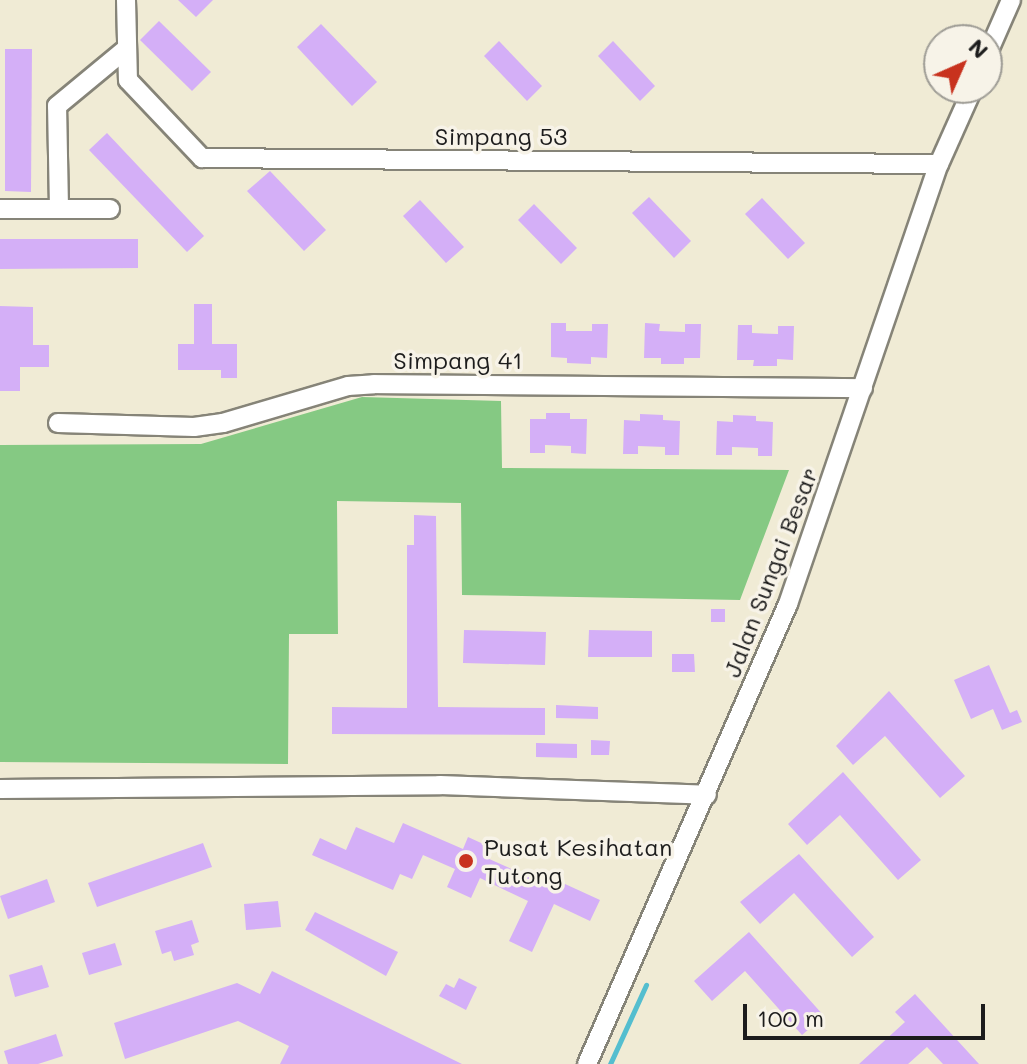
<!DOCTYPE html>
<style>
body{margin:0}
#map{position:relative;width:1027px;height:1064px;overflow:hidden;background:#f0ebd5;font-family:Mali,sans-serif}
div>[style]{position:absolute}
.green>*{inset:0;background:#85c983}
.stream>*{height:5px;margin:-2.5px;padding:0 2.5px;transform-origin:2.5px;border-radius:2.5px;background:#54becf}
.building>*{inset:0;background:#d4aff7}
.roads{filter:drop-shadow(2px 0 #868478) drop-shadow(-2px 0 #868478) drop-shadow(0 2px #868478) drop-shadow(0 -2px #868478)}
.minor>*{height:18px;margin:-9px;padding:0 9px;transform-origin:9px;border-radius:9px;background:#fff}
.dots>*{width:22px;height:22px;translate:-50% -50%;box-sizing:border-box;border:4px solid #f7f3e8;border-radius:50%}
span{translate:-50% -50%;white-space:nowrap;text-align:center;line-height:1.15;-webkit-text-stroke:7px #f7f3e8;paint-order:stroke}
.street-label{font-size:24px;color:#1c1c1c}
.poi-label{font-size:24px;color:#1c1c1c}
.left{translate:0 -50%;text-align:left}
.north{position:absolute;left:923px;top:24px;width:80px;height:80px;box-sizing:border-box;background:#f7f3e8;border:2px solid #9f9d96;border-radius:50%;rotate:45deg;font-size:22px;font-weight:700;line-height:32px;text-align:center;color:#1c1c1c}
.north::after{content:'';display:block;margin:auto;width:28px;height:36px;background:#c8321e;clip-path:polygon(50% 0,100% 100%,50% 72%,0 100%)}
.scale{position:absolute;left:743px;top:1004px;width:242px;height:36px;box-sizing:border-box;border:4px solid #1c1c1c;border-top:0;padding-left:10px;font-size:24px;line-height:28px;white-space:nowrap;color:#1c1c1c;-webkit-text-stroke:6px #f7f3e8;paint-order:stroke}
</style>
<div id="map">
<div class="green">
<div style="clip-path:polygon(362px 397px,501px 401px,502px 468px,789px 470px,740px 600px,462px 595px,461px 503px,337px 501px,338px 634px,289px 634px,288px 764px,0 762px,0 445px,201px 444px)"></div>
</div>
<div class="stream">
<div style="left:610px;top:1064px;width:87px;rotate:-65.5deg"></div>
</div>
<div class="building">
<div style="clip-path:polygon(178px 0,213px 0,196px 17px)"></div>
<div style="clip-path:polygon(159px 21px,211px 72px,192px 91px,140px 40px)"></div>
<div style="clip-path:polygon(321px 24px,377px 82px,352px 106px,297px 47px)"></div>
<div style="clip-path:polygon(499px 41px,542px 86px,527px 101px,484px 56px)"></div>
<div style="clip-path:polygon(613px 41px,655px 86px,640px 101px,598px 56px)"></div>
<div style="clip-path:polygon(5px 49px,32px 49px,31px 192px,5px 191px)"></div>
<div style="clip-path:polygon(107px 133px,204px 236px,187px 252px,89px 150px)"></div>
<div style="clip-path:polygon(270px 171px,326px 230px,304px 251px,247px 191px)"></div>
<div style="clip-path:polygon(649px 197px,691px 241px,674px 258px,632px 213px)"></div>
<div style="clip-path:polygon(762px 198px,805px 243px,788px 259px,745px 214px)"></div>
<div style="clip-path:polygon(420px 200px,464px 247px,446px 263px,403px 216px)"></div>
<div style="clip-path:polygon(534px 204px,577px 248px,561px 264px,518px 220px)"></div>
<div style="clip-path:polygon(0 239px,138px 239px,138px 268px,0 269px)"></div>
<div style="clip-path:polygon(194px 304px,212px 304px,212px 344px,237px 344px,237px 378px,221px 378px,221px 370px,178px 370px,178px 344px,194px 344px)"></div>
<div style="clip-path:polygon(0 306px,33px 307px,33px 345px,49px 345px,49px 367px,20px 367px,20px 391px,0 391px)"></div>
<div style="clip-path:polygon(551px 323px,566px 323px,566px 331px,592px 331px,592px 324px,608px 324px,607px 358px,591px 357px,591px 364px,567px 363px,567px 358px,551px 357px)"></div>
<div style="clip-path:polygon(645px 323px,660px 324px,659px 331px,685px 332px,685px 324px,701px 324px,700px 358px,684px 358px,684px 364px,661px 364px,661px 358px,644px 358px)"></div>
<div style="clip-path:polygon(738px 325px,752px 325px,752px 333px,778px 334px,778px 326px,794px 326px,793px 360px,777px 359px,777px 366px,753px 366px,754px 360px,737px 360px)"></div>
<div style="clip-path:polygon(546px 413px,570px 413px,570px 419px,587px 419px,586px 454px,571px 453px,571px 446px,545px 445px,545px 453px,530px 453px,530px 419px,546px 419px)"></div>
<div style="clip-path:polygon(640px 414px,663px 415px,663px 420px,680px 421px,679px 455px,665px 455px,665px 447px,638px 446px,638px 454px,623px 454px,624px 420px,640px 421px)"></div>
<div style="clip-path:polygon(733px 415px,756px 416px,756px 421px,773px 422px,772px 456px,758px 456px,758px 448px,732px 447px,732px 455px,716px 455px,717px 421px,733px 422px)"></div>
<div style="clip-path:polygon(414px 515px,436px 516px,438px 707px,545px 708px,545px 735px,332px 734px,332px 707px,407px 708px,407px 545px,414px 545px)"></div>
<div style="clip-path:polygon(711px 609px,725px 609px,725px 622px,711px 622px)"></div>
<div style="clip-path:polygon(464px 630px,546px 632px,545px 665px,463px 663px)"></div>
<div style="clip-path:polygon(589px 630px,652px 631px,652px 657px,588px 657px)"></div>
<div style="clip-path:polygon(672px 654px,694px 654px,695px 672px,672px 672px)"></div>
<div style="clip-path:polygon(989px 665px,1010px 713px,1017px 710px,1022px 722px,1002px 730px,993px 709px,971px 719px,954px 680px)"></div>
<div style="clip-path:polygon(889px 691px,965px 776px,940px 798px,885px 736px,853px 765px,836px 746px)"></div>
<div style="clip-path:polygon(556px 705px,598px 707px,598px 719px,556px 718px)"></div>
<div style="clip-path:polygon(591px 740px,610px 741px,609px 755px,591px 755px)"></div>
<div style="clip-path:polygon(536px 743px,577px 744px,577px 758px,536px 757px)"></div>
<div style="clip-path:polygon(843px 772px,921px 860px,898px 880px,840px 815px,807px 845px,788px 824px)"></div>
<div style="clip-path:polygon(403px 823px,463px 849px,468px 837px,492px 848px,487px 858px,538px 881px,541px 873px,600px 900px,590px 921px,554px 904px,532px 952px,509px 941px,528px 901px,480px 878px,471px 898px,447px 887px,455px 869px,423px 855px,412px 879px,400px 874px,393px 890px,312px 855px,320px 838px,346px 850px,356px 827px,394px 843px)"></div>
<div style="clip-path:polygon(203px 843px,212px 867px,97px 907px,88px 883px)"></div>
<div style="clip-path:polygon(799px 854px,874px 937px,852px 957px,794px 893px,760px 924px,740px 902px)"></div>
<div style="clip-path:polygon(47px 879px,55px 902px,8px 919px,0 896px)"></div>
<div style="clip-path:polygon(278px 901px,281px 927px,246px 930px,244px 904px)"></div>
<div style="clip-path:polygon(315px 912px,398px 952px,386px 976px,305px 930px)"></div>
<div style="clip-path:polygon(192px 920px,199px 942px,191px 945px,194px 955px,174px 961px,171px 951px,162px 954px,155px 931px)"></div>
<div style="clip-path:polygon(749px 932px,824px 1016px,802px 1035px,745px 971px,712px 1001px,694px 981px)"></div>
<div style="clip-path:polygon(115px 943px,122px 965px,89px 975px,82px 953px)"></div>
<div style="clip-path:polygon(42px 965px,49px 987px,15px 997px,9px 975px)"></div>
<div style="clip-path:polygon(272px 971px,413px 1040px,462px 1064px,280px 1064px,289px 1046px,238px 1021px,125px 1059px,114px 1023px,237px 983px,260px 994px)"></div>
<div style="clip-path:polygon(459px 978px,477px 987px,466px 1010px,439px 996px,446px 984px,454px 988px)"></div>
<div style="clip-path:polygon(915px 994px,979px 1064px,943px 1064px,927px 1047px,908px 1064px,859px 1064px,905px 1022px,895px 1012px)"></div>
<div style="clip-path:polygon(56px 1034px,63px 1056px,38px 1064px,8px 1064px,4px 1051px)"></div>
</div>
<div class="roads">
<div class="minor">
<div style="left:126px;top:0;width:80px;rotate:88.6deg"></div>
<div style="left:128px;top:80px;width:108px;rotate:46.5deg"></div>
<div style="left:202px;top:158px;width:737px;rotate:0.47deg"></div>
<div style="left:987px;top:55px;width:60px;rotate:-66.4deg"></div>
<div style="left:59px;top:208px;width:102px;rotate:-91.1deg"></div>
<div style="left:57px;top:106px;width:91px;rotate:-39.6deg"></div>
<div style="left:0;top:209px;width:110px"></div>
<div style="left:58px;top:423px;width:136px;rotate:1.7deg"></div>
<div style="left:194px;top:427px;width:29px;rotate:-8deg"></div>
<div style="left:223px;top:423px;width:130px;rotate:-16.5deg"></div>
<div style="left:348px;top:386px;width:26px;rotate:-4deg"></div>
<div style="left:374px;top:384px;width:489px;rotate:0.5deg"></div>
<div style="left:0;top:789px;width:440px;rotate:-0.5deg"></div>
<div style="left:440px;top:785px;width:267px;rotate:2.1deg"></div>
<div style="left:587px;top:1064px;width:502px;rotate:-66.4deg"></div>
<div style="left:788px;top:604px;width:465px;rotate:-71.1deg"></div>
<div style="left:939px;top:164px;width:83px;rotate:-65.9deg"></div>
</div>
</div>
<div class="dots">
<div style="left:466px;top:861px;background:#c8321e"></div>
</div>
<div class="street-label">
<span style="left:501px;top:136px">Simpang 53</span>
<span style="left:458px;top:360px">Simpang 41</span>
<span style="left:770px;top:572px;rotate:-69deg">Jalan Sungai Besar</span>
</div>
<div class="poi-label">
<span class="left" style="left:484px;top:861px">Pusat Kesihatan<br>Tutong</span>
</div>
<div class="north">N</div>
<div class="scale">100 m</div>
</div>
